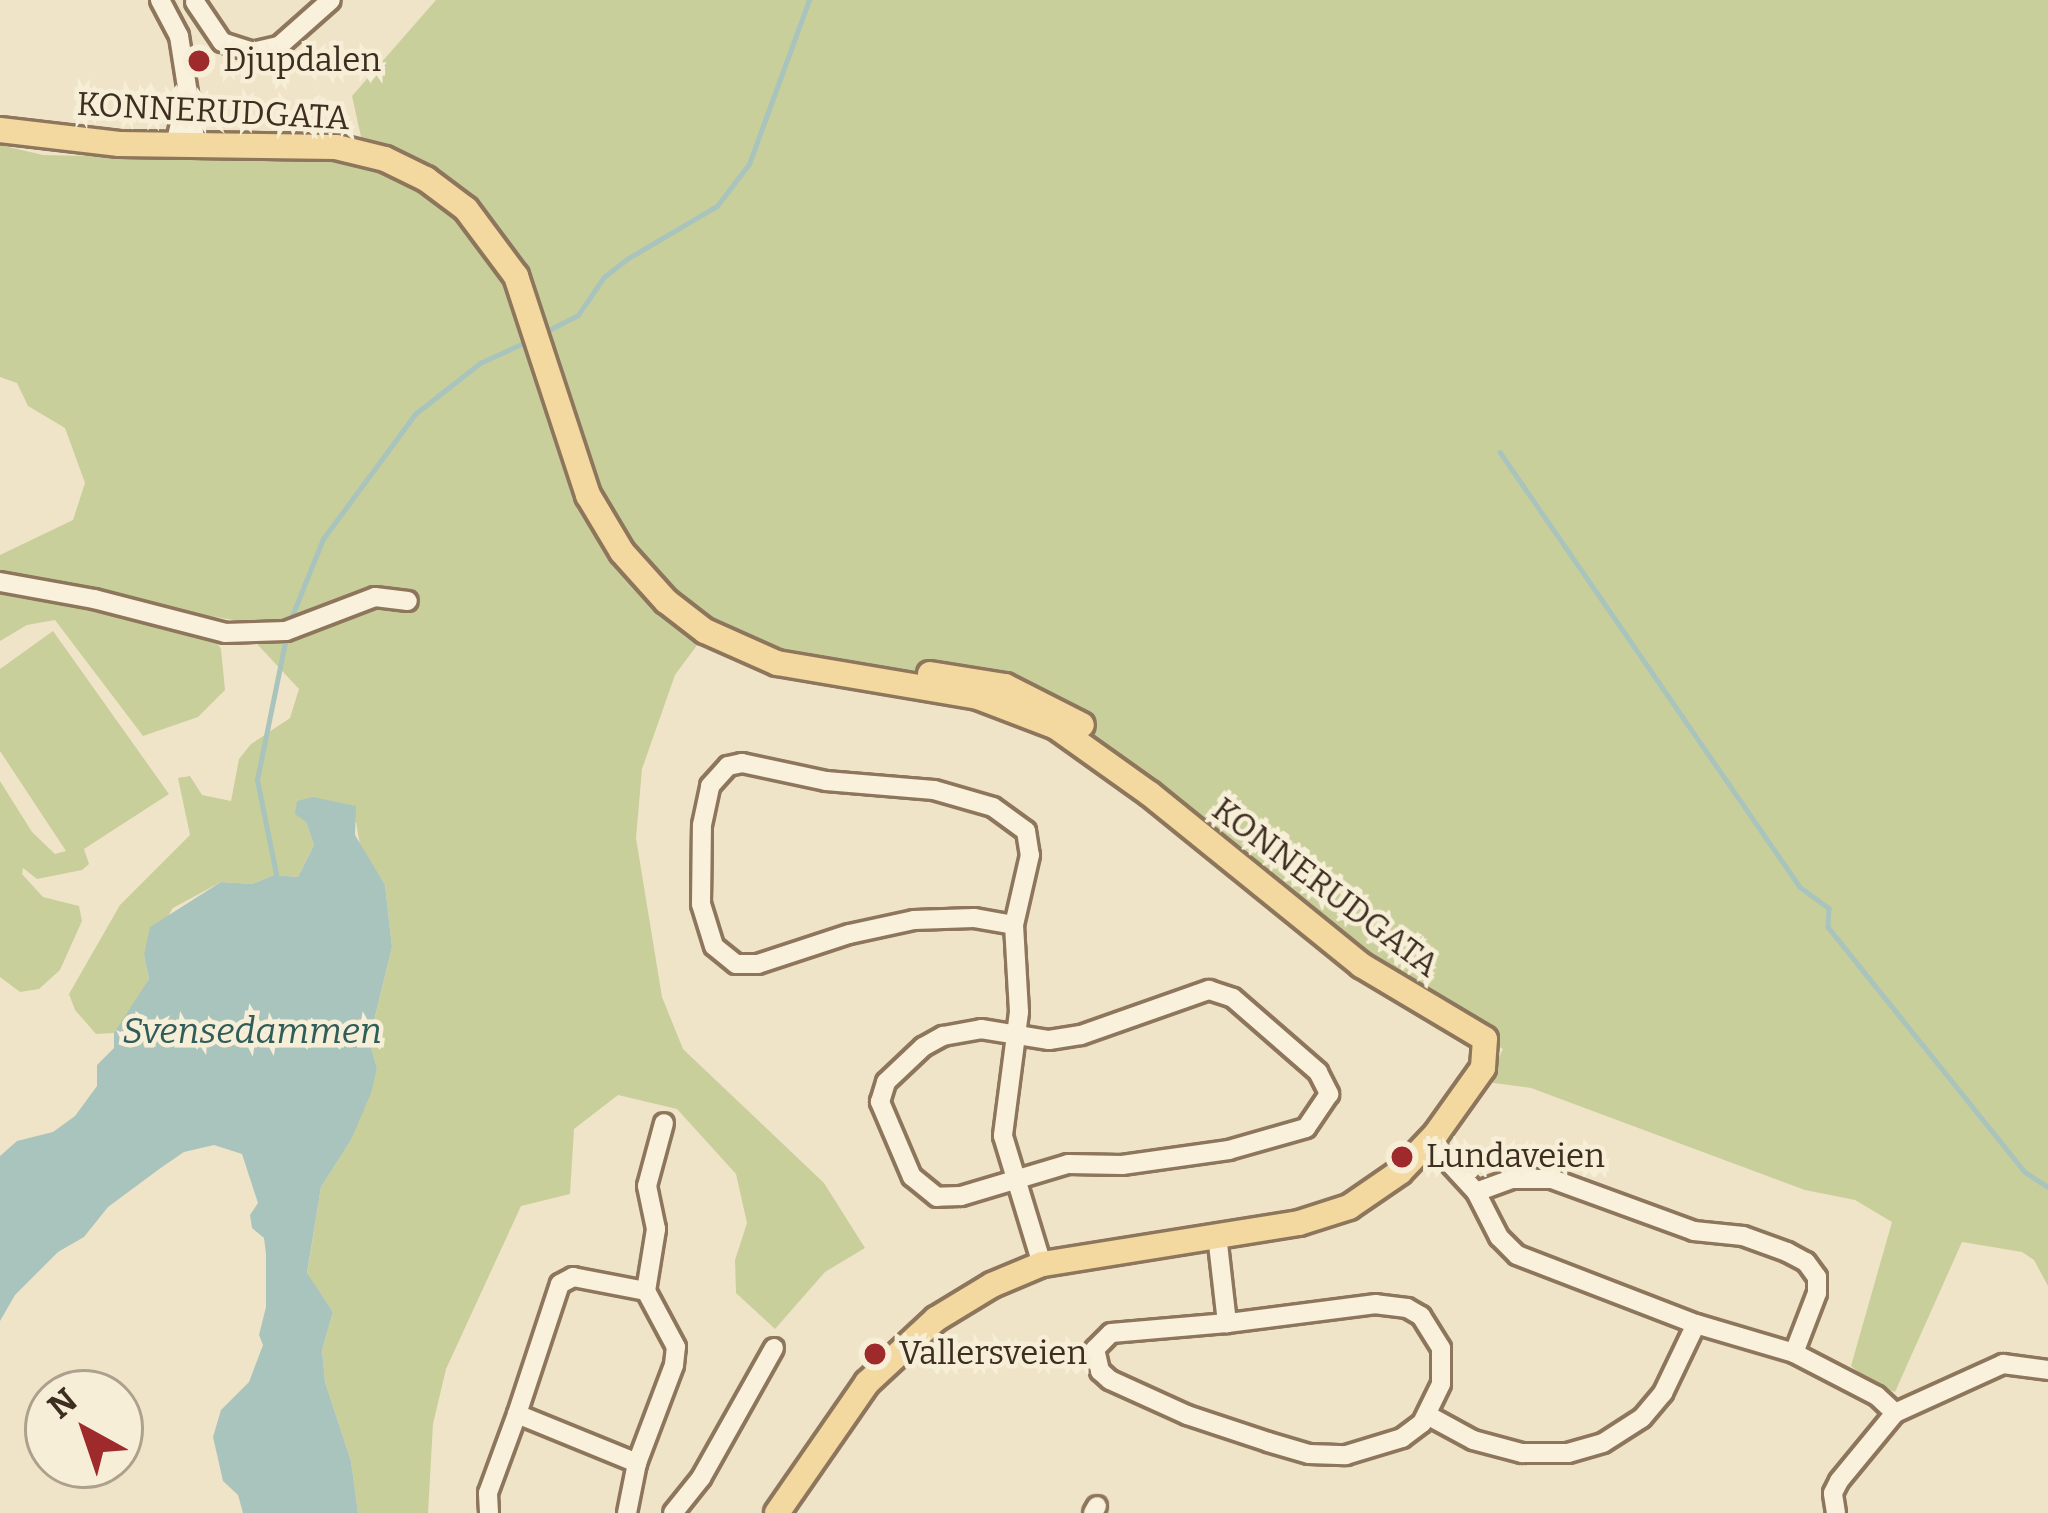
<!DOCTYPE html>
<style>
body{margin:0}
#map{position:relative;width:2048px;height:1513px;overflow:hidden;background:#f0e4c8;font-family:Bitter,serif}
div>[style]{position:absolute}
.green>*{inset:0;background:#c9cf9b}
.water>*{inset:0;background:#a9c4bc}
.stream>*{height:4.5px;margin:-2.25px;padding:0 2.25px;transform-origin:2.25px;border-radius:2.25px;background:#a9c4bc}
.roads{filter:drop-shadow(3px 0 #8d765c) drop-shadow(-3px 0 #8d765c) drop-shadow(0 3px #8d765c) drop-shadow(0 -3px #8d765c)}
.minor>*{height:18px;margin:-9px;padding:0 9px;transform-origin:9px;border-radius:9px;background:#faf1dc}
.major>*{height:24px;margin:-12px;padding:0 12px;transform-origin:12px;border-radius:12px;background:#f3d9a0}
.dots>*{width:33px;height:33px;translate:-50% -50%;box-sizing:border-box;border:6px solid #f7eed8;border-radius:50%}
span{translate:-50% -50%;white-space:nowrap;text-align:center;line-height:1.15;-webkit-text-stroke:9px #f7eed8;paint-order:stroke}
.poi-label{font-size:33px;color:#3d2e20}
.left{translate:0 -50%;text-align:left}
.street-label{font-size:33px;color:#3d2e20}
.water-label{font-size:36px;color:#2f5d5a;font-style:italic}
.north{position:absolute;left:24px;top:1369px;width:120px;height:120px;box-sizing:border-box;background:#f7eed8;border:3px solid #ada18e;border-radius:50%;rotate:320deg;font-size:33px;font-weight:700;line-height:48px;text-align:center;color:#3d2e20}
.north::after{content:'';display:block;margin:auto;width:42px;height:54px;background:#9e2a2b;clip-path:polygon(50% 0,100% 100%,50% 72%,0 100%)}
</style>
<div id="map">
<div class="green">
<div style="clip-path:polygon(436px 0,2048px 0,2048px 1286px,2034px 1260px,2022px 1252px,1962px 1242px,1895px 1392px,1871px 1383px,1851px 1366px,1892px 1222px,1855px 1200px,1805px 1190px,1531px 1088px,1486px 1082px,1503px 1049px,1396px 989px,1081px 734px,703px 637px,675px 675px,642px 769px,636px 838px,662px 997px,683px 1049px,824px 1183px,865px 1248px,825px 1272px,775px 1329px,736px 1293px,735px 1260px,747px 1223px,736px 1174px,677px 1109px,618px 1095px,574px 1129px,570px 1194px,521px 1206px,446px 1369px,433px 1424px,428px 1513px,358px 1513px,351px 1461px,325px 1382px,322px 1350px,333px 1312px,307px 1274px,321px 1187px,351px 1140px,377px 1068px,369px 1041px,392px 947px,385px 885px,361px 851px,356px 822px,306px 822px,314px 845px,298px 877px,274px 875px,252px 884px,221px 882px,173px 908px,144px 955px,149px 979px,138px 1002px,114px 1033px,96px 1034px,75px 1010px,69px 994px,120px 905px,190px 835px,178px 778px,190px 776px,202px 795px,231px 801px,239px 759px,251px 744px,290px 718px,299px 689px,258px 645px,256px 624px,210px 616px,205px 625px,221px 649px,225px 690px,198px 717px,143px 736px,55px 620px,27px 625px,0 641px,0 555px,73px 520px,85px 483px,65px 428px,28px 406px,17px 383px,0 377px,0 145px,43px 155px,137px 157px,361px 137px,352px 96px)"></div>
<div style="clip-path:polygon(53px 631px,169px 794px,84px 849px,89px 864px,82px 870px,37px 879px,23px 868px,22px 874px,43px 897px,79px 906px,82px 921px,60px 970px,39px 989px,20px 992px,0 977px,0 781px,32px 832px,55px 854px,66px 851px,0 751px,0 669px)"></div>
</div>
<div class="water">
<div style="clip-path:polygon(313px 797px,356px 806px,355px 835px,385px 885px,392px 947px,369px 1041px,377px 1068px,371px 1093px,351px 1140px,321px 1187px,307px 1273px,333px 1312px,322px 1350px,325px 1382px,351px 1461px,358px 1513px,243px 1513px,238px 1495px,223px 1481px,213px 1437px,221px 1410px,249px 1382px,263px 1345px,259px 1335px,266px 1307px,266px 1254px,264px 1238px,252px 1228px,250px 1215px,258px 1203px,242px 1154px,214px 1145px,184px 1152px,162px 1167px,108px 1207px,84px 1237px,58px 1252px,15px 1295px,0 1321px,0 1156px,17px 1141px,53px 1132px,75px 1116px,97px 1086px,97px 1065px,114px 1048px,114px 1033px,149px 979px,144px 955px,150px 927px,221px 882px,252px 884px,274px 875px,298px 877px,314px 845px,306px 822px,295px 814px,297px 801px)"></div>
</div>
<div class="stream">
<div style="left:543px;top:333px;width:39px;rotate:-27deg"></div>
<div style="left:578px;top:315px;width:46px;rotate:-55.6deg"></div>
<div style="left:604px;top:277px;width:29px;rotate:-38deg"></div>
<div style="left:627px;top:259px;width:104px;rotate:-30.5deg"></div>
<div style="left:717px;top:206px;width:53px;rotate:-52.7deg"></div>
<div style="left:749px;top:164px;width:175px;rotate:-69.9deg"></div>
<div style="left:1500px;top:452px;width:528px;rotate:55.41deg"></div>
<div style="left:1800px;top:887px;width:36px;rotate:36deg"></div>
<div style="left:1829px;top:908px;width:19px;rotate:93deg"></div>
<div style="left:1828px;top:927px;width:314px;rotate:51.2deg"></div>
<div style="left:2025px;top:1172px;width:27px;rotate:33deg"></div>
<div style="left:288px;top:626px;width:94px;rotate:-68.1deg"></div>
<div style="left:323px;top:539px;width:155px;rotate:-53.6deg"></div>
<div style="left:415px;top:414px;width:83px;rotate:-38.1deg"></div>
<div style="left:480px;top:363px;width:53px;rotate:-24.6deg"></div>
<div style="left:277px;top:879px;width:101px;rotate:-101.4deg"></div>
<div style="left:257px;top:780px;width:146px;rotate:-78.5deg"></div>
</div>
<div class="roads">
<div class="minor">
<div style="left:160px;top:0;width:41px;rotate:62.2deg"></div>
<div style="left:179px;top:36px;width:110px;rotate:81.1deg"></div>
<div style="left:195px;top:2px;width:48px;rotate:56deg"></div>
<div style="left:222px;top:42px;width:32px;rotate:18deg"></div>
<div style="left:252px;top:52px;width:28px;rotate:-13deg"></div>
<div style="left:279px;top:46px;width:69px;rotate:-41.5deg"></div>
<div style="left:175px;top:145px;width:52px;rotate:-76.8deg"></div>
<div style="left:0;top:582px;width:96px;rotate:10.3deg"></div>
<div style="left:94px;top:599px;width:135px;rotate:14.5deg"></div>
<div style="left:225px;top:633px;width:61px;rotate:-1.9deg"></div>
<div style="left:286px;top:631px;width:95px;rotate:-20.9deg"></div>
<div style="left:375px;top:597px;width:33px;rotate:7deg"></div>
<div style="left:1014px;top:925px;width:41px;rotate:-170.1deg"></div>
<div style="left:974px;top:918px;width:60px;rotate:178.1deg"></div>
<div style="left:914px;top:920px;width:66px;rotate:167.8deg"></div>
<div style="left:849px;top:934px;width:96px;rotate:161.8deg"></div>
<div style="left:758px;top:964px;width:22px;rotate:180deg"></div>
<div style="left:736px;top:964px;width:28px;rotate:-141deg"></div>
<div style="left:714px;top:946px;width:44px;rotate:-107.2deg"></div>
<div style="left:701px;top:904px;width:79px;rotate:-89.3deg"></div>
<div style="left:702px;top:825px;width:40px;rotate:-78deg"></div>
<div style="left:710px;top:786px;width:27px;rotate:-48deg"></div>
<div style="left:728px;top:766px;width:14px;rotate:-12deg"></div>
<div style="left:742px;top:763px;width:86px;rotate:12.1deg"></div>
<div style="left:826px;top:781px;width:108px;rotate:4.8deg"></div>
<div style="left:934px;top:790px;width:61px;rotate:16.1deg"></div>
<div style="left:993px;top:807px;width:41px;rotate:36deg"></div>
<div style="left:1026px;top:831px;width:24px;rotate:81deg"></div>
<div style="left:1030px;top:855px;width:72px;rotate:102.9deg"></div>
<div style="left:1014px;top:925px;width:87px;rotate:86.7deg"></div>
<div style="left:1019px;top:1012px;width:125px;rotate:97.4deg"></div>
<div style="left:1003px;top:1136px;width:134px;rotate:73.1deg"></div>
<div style="left:1209px;top:990px;width:25px;rotate:18deg"></div>
<div style="left:1233px;top:998px;width:113px;rotate:41deg"></div>
<div style="left:1318px;top:1072px;width:25px;rotate:63deg"></div>
<div style="left:1329px;top:1094px;width:41px;rotate:124.1deg"></div>
<div style="left:1306px;top:1128px;width:80px;rotate:164.1deg"></div>
<div style="left:1229px;top:1150px;width:108px;rotate:172deg"></div>
<div style="left:1122px;top:1165px;width:54px;rotate:-178.9deg"></div>
<div style="left:1068px;top:1164px;width:112px;rotate:163.3deg"></div>
<div style="left:961px;top:1196px;width:24px;rotate:178deg"></div>
<div style="left:937px;top:1197px;width:32px;rotate:-141deg"></div>
<div style="left:912px;top:1177px;width:82px;rotate:-113.1deg"></div>
<div style="left:880px;top:1102px;width:21px;rotate:-73deg"></div>
<div style="left:886px;top:1082px;width:51px;rotate:-43.4deg"></div>
<div style="left:923px;top:1047px;width:23px;rotate:-29deg"></div>
<div style="left:943px;top:1036px;width:39px;rotate:-10deg"></div>
<div style="left:981px;top:1029px;width:69px;rotate:9.2deg"></div>
<div style="left:1049px;top:1040px;width:32px;rotate:-9deg"></div>
<div style="left:1081px;top:1035px;width:136px;rotate:-19.4deg"></div>
<div style="left:1429px;top:1141px;width:69px;rotate:47.3deg"></div>
<div style="left:1476px;top:1192px;width:51px;rotate:62.9deg"></div>
<div style="left:1499px;top:1237px;width:25px;rotate:45deg"></div>
<div style="left:1517px;top:1255px;width:192px;rotate:21.1deg"></div>
<div style="left:1696px;top:1324px;width:102px;rotate:16.5deg"></div>
<div style="left:1794px;top:1353px;width:93px;rotate:27.4deg"></div>
<div style="left:1877px;top:1396px;width:25px;rotate:43deg"></div>
<div style="left:1476px;top:1192px;width:38px;rotate:-20deg"></div>
<div style="left:1512px;top:1179px;width:40px"></div>
<div style="left:1552px;top:1179px;width:151px;rotate:20.1deg"></div>
<div style="left:1694px;top:1231px;width:49px;rotate:5.8deg"></div>
<div style="left:1743px;top:1236px;width:47px;rotate:20deg"></div>
<div style="left:1787px;top:1252px;width:21px;rotate:28deg"></div>
<div style="left:1806px;top:1262px;width:19px;rotate:54deg"></div>
<div style="left:1817px;top:1277px;width:16px;rotate:90deg"></div>
<div style="left:1817px;top:1293px;width:64px;rotate:111deg"></div>
<div style="left:1217px;top:1235px;width:89px;rotate:83.5deg"></div>
<div style="left:1227px;top:1323px;width:116px;rotate:175.1deg"></div>
<div style="left:1111px;top:1333px;width:23px;rotate:135deg"></div>
<div style="left:1095px;top:1349px;width:23px;rotate:77deg"></div>
<div style="left:1100px;top:1371px;width:13px;rotate:42deg"></div>
<div style="left:1110px;top:1380px;width:85px;rotate:24.4deg"></div>
<div style="left:1187px;top:1415px;width:85px;rotate:18.4deg"></div>
<div style="left:1268px;top:1442px;width:43px;rotate:16.3deg"></div>
<div style="left:1309px;top:1454px;width:37px;rotate:2deg"></div>
<div style="left:1346px;top:1455px;width:59px;rotate:-16.9deg"></div>
<div style="left:1402px;top:1438px;width:25px;rotate:-37deg"></div>
<div style="left:1422px;top:1423px;width:43px;rotate:-64deg"></div>
<div style="left:1441px;top:1384px;width:36px;rotate:-90deg"></div>
<div style="left:1441px;top:1348px;width:38px;rotate:-122deg"></div>
<div style="left:1421px;top:1316px;width:16px;rotate:-150deg"></div>
<div style="left:1407px;top:1308px;width:31px;rotate:-173deg"></div>
<div style="left:1376px;top:1304px;width:150px;rotate:172.7deg"></div>
<div style="left:517px;top:1414px;width:137px;rotate:-71.7deg"></div>
<div style="left:560px;top:1284px;width:15px;rotate:-28deg"></div>
<div style="left:573px;top:1277px;width:74px;rotate:10.9deg"></div>
<div style="left:1429px;top:1416px;width:50px;rotate:28.6deg"></div>
<div style="left:1473px;top:1440px;width:51px;rotate:14.9deg"></div>
<div style="left:1522px;top:1453px;width:46px"></div>
<div style="left:1568px;top:1453px;width:36px;rotate:-16deg"></div>
<div style="left:1603px;top:1443px;width:46px;rotate:-32.7deg"></div>
<div style="left:1642px;top:1418px;width:33px;rotate:-50deg"></div>
<div style="left:1663px;top:1393px;width:76px;rotate:-64.4deg"></div>
<div style="left:489px;top:1513px;width:20px;rotate:-93deg"></div>
<div style="left:488px;top:1493px;width:84px;rotate:-69.8deg"></div>
<div style="left:517px;top:1414px;width:130px;rotate:22.2deg"></div>
<div style="left:627px;top:1513px;width:51px;rotate:-78.7deg"></div>
<div style="left:637px;top:1463px;width:105px;rotate:-69.3deg"></div>
<div style="left:674px;top:1365px;width:18px;rotate:-84deg"></div>
<div style="left:676px;top:1347px;width:64px;rotate:-118.2deg"></div>
<div style="left:646px;top:1291px;width:63px;rotate:-80.8deg"></div>
<div style="left:656px;top:1229px;width:44px;rotate:-101.8deg"></div>
<div style="left:647px;top:1186px;width:65px;rotate:-74.9deg"></div>
<div style="left:673px;top:1513px;width:45px;rotate:-51.3deg"></div>
<div style="left:701px;top:1478px;width:149px;rotate:-60.7deg"></div>
<div style="left:1093px;top:1513px;width:8px;rotate:-60deg"></div>
<div style="left:1836px;top:1513px;width:20px;rotate:-99deg"></div>
<div style="left:1833px;top:1493px;width:13px;rotate:-63deg"></div>
<div style="left:1839px;top:1481px;width:88px;rotate:-50.5deg"></div>
<div style="left:1895px;top:1413px;width:119px;rotate:-24.4deg"></div>
<div style="left:2003px;top:1364px;width:45px;rotate:7.6deg"></div>
</div>
<div class="major">
<div style="left:0;top:130px;width:120px;rotate:6.7deg"></div>
<div style="left:119px;top:144px;width:217px;rotate:0.8deg"></div>
<div style="left:336px;top:147px;width:50px;rotate:13.8deg"></div>
<div style="left:385px;top:159px;width:46px;rotate:26deg"></div>
<div style="left:426px;top:179px;width:50px;rotate:36.9deg"></div>
<div style="left:466px;top:209px;width:84px;rotate:53.3deg"></div>
<div style="left:516px;top:276px;width:231px;rotate:71.8deg"></div>
<div style="left:588px;top:495px;width:66px;rotate:59.2deg"></div>
<div style="left:622px;top:552px;width:66px;rotate:48.1deg"></div>
<div style="left:666px;top:601px;width:49px;rotate:37.6deg"></div>
<div style="left:705px;top:631px;width:79px;rotate:24deg"></div>
<div style="left:777px;top:663px;width:204px;rotate:9.6deg"></div>
<div style="left:978px;top:697px;width:84px;rotate:21deg"></div>
<div style="left:1056px;top:727px;width:115px;rotate:35.5deg"></div>
<div style="left:1150px;top:794px;width:272px;rotate:39deg"></div>
<div style="left:1361px;top:965px;width:144px;rotate:30.8deg"></div>
<div style="left:1485px;top:1039px;width:29px;rotate:94deg"></div>
<div style="left:1483px;top:1068px;width:81px;rotate:125.5deg"></div>
<div style="left:1436px;top:1134px;width:52px;rotate:133.5deg"></div>
<div style="left:1400px;top:1172px;width:62px;rotate:145.5deg"></div>
<div style="left:1349px;top:1207px;width:52px;rotate:162.3deg"></div>
<div style="left:1299px;top:1223px;width:260px;rotate:170.9deg"></div>
<div style="left:1042px;top:1264px;width:54px;rotate:157.2deg"></div>
<div style="left:992px;top:1285px;width:66px;rotate:148.7deg"></div>
<div style="left:936px;top:1319px;width:94px;rotate:137.2deg"></div>
<div style="left:867px;top:1383px;width:158px;rotate:124.7deg"></div>
<div style="left:930px;top:674px;width:76px;rotate:9.1deg"></div>
<div style="left:1005px;top:686px;width:86px;rotate:26.9deg"></div>
</div>
</div>
<div class="dots">
<div style="left:199px;top:61px;background:#9e2a2b"></div>
<div style="left:1402px;top:1157px;background:#9e2a2b"></div>
<div style="left:875px;top:1354px;background:#9e2a2b"></div>
</div>
<div class="poi-label">
<span class="left" style="left:223px;top:61px">Djupdalen</span>
<span class="left" style="left:1426px;top:1157px">Lundaveien</span>
<span class="left" style="left:899px;top:1354px">Vallersveien</span>
</div>
<div class="street-label">
<span style="left:213px;top:112px;rotate:3deg">KONNERUDGATA</span>
<span style="left:1325px;top:888px;rotate:37deg">KONNERUDGATA</span>
</div>
<div class="water-label">
<span style="left:252px;top:1032px">Svensedammen</span>
</div>
<div class="north">N</div>
</div>
